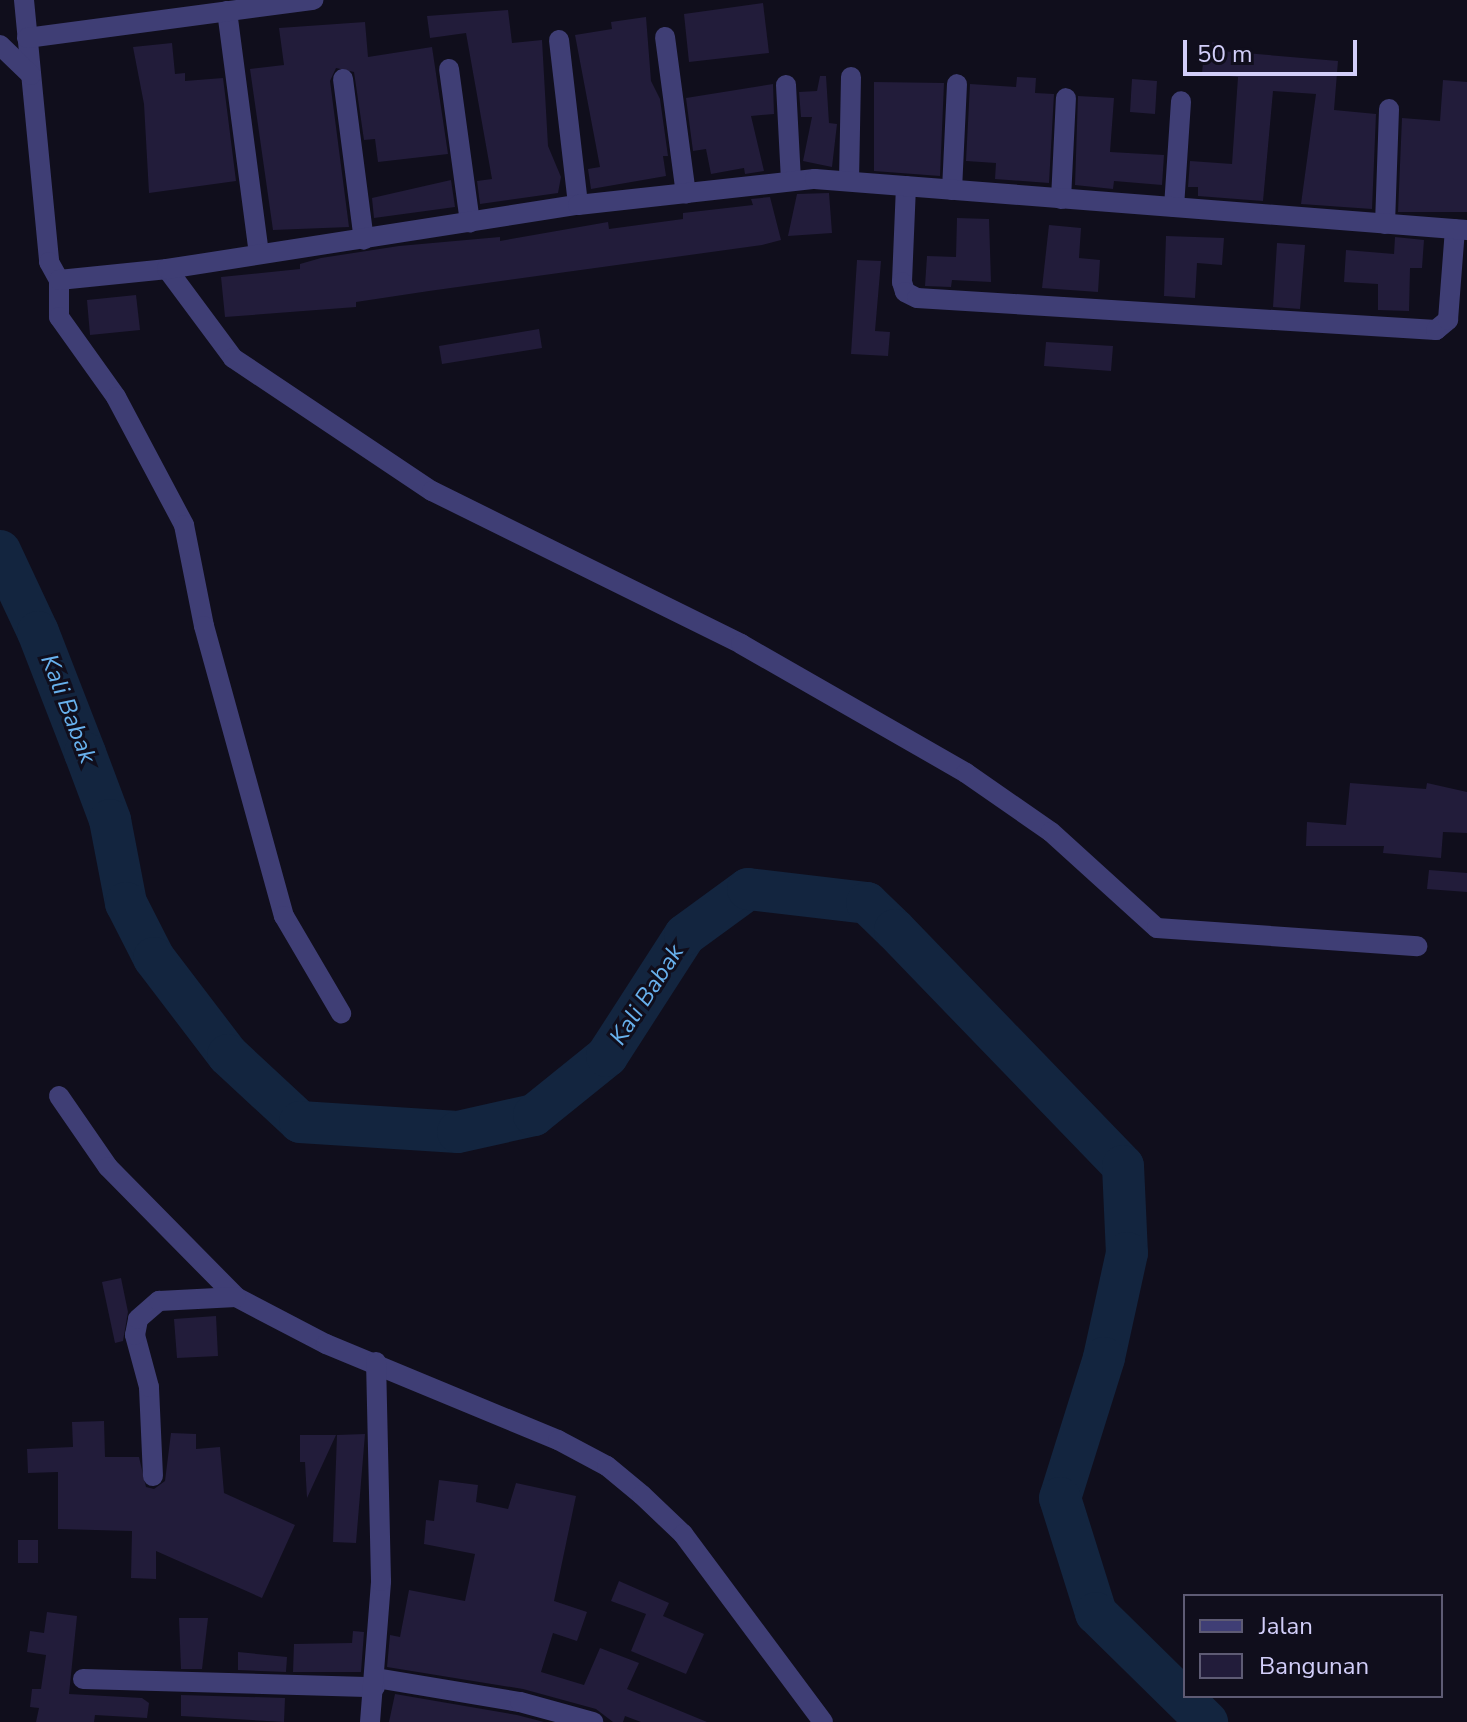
<!DOCTYPE html>
<style>
body{margin:0}
#map{position:relative;width:1467px;height:1722px;overflow:hidden;background:#100e1c;font-family:"Nunito Sans",sans-serif}
div>[style]{position:absolute}
.river>*{height:42px;margin:-21px;padding:0 21px;transform-origin:21px;border-radius:21px;background:#13253f}
.building>*{inset:0;background:#221c3a}
.minor>*{height:20px;margin:-10px;padding:0 10px;transform-origin:10px;border-radius:10px;background:#3f3e75}
span{translate:-50% -50%;white-space:nowrap;text-align:center;line-height:1.15;-webkit-text-stroke:6px #100e1c;paint-order:stroke}
.water-label{font-size:24px;color:#68b1ed;font-style:italic}
.legend{position:absolute;left:1183px;top:1594px;width:260px;height:104px;box-sizing:border-box;background:#100e1c;border:2px solid #5e5b74;margin:0;padding:10px 14px;list-style:none;font-size:24px;color:#d2cef9}
.legend li{display:flex;align-items:center;gap:16px;height:40px}
.legend b{width:40px;border:2px solid #5e5b74}
.scale{position:absolute;left:1183px;top:40px;width:174px;height:36px;box-sizing:border-box;border:4px solid #d2cef9;border-top:0;padding-left:10px;font-size:24px;line-height:28px;white-space:nowrap;color:#d2cef9;-webkit-text-stroke:6px #100e1c;paint-order:stroke}
</style>
<div id="map">
<div class="river">
<div style="left:0;top:551px;width:89px;rotate:64.9deg"></div>
<div style="left:38px;top:632px;width:130px;rotate:68.8deg"></div>
<div style="left:85px;top:753px;width:72px;rotate:69.5deg"></div>
<div style="left:110px;top:820px;width:85px;rotate:79.1deg"></div>
<div style="left:126px;top:903px;width:62px;rotate:63deg"></div>
<div style="left:154px;top:958px;width:122px;rotate:52.7deg"></div>
<div style="left:228px;top:1055px;width:98px;rotate:42.9deg"></div>
<div style="left:300px;top:1122px;width:158px;rotate:3.6deg"></div>
<div style="left:458px;top:1132px;width:78px;rotate:-12.6deg"></div>
<div style="left:534px;top:1115px;width:94px;rotate:-38.9deg"></div>
<div style="left:607px;top:1056px;width:144px;rotate:-57.2deg"></div>
<div style="left:685px;top:935px;width:78px;rotate:-36.1deg"></div>
<div style="left:748px;top:889px;width:120px;rotate:6.7deg"></div>
<div style="left:867px;top:903px;width:39px;rotate:44deg"></div>
<div style="left:895px;top:930px;width:328px;rotate:46deg"></div>
<div style="left:1123px;top:1166px;width:87px;rotate:87.4deg"></div>
<div style="left:1127px;top:1253px;width:107px;rotate:102.4deg"></div>
<div style="left:1104px;top:1358px;width:147px;rotate:107.4deg"></div>
<div style="left:1060px;top:1498px;width:121px;rotate:72.6deg"></div>
<div style="left:1096px;top:1613px;width:156px;rotate:44.5deg"></div>
</div>
<div class="building">
<div style="clip-path:polygon(763px 3px,769px 53px,689px 62px,684px 14px)"></div>
<div style="clip-path:polygon(508px 10px,512px 43px,542px 40px,548px 146px,561px 177px,558px 193px,480px 204px,477px 181px,492px 179px,466px 33px,430px 38px,427px 16px)"></div>
<div style="clip-path:polygon(646px 17px,651px 81px,660px 99px,668px 156px,663px 156px,666px 176px,591px 189px,588px 169px,600px 167px,575px 35px,612px 29px,611px 22px)"></div>
<div style="clip-path:polygon(365px 22px,368px 57px,432px 47px,448px 154px,378px 162px,375px 139px,364px 140px,354px 72px,336px 68px,330px 81px,349px 227px,273px 230px,250px 69px,284px 65px,279px 28px)"></div>
<div style="clip-path:polygon(1205px 42px,1222px 43px,1221px 51px,1338px 61px,1334px 110px,1376px 114px,1372px 209px,1301px 204px,1316px 94px,1273px 91px,1263px 201px,1198px 196px,1198px 187px,1188px 187px,1190px 161px,1232px 164px,1238px 77px,1202px 73px)"></div>
<div style="clip-path:polygon(172px 43px,175px 74px,185px 73px,185px 81px,223px 78px,236px 181px,149px 193px,144px 104px,133px 47px)"></div>
<div style="clip-path:polygon(820px 76px,826px 76px,829px 123px,837px 124px,832px 167px,803px 161px,812px 117px,801px 117px,799px 92px,817px 91px)"></div>
<div style="clip-path:polygon(1017px 77px,1036px 78px,1035px 93px,1054px 94px,1049px 183px,995px 179px,996px 163px,966px 161px,970px 84px,1016px 87px)"></div>
<div style="clip-path:polygon(1132px 79px,1157px 81px,1155px 114px,1130px 112px)"></div>
<div style="clip-path:polygon(1443px 80px,1467px 82px,1467px 212px,1398px 212px,1402px 118px,1440px 121px)"></div>
<div style="clip-path:polygon(874px 82px,944px 83px,940px 176px,874px 171px)"></div>
<div style="clip-path:polygon(773px 84px,774px 114px,751px 116px,764px 171px,745px 174px,744px 168px,711px 174px,706px 149px,693px 151px,686px 98px)"></div>
<div style="clip-path:polygon(1078px 96px,1114px 98px,1110px 152px,1164px 155px,1162px 185px,1114px 181px,1113px 189px,1075px 185px)"></div>
<div style="clip-path:polygon(451px 180px,455px 207px,374px 218px,372px 198px)"></div>
<div style="clip-path:polygon(829px 193px,832px 233px,788px 236px,797px 194px)"></div>
<div style="clip-path:polygon(770px 197px,781px 240px,762px 245px,429px 291px,356px 302px,356px 307px,225px 317px,221px 277px,300px 269px,300px 264px,321px 258px,399px 246px,500px 237px,500px 241px,608px 222px,609px 229px,683px 219px,683px 213px,753px 205px,751px 199px)"></div>
<div style="clip-path:polygon(957px 218px,989px 219px,991px 282px,952px 280px,951px 287px,925px 286px,927px 256px,956px 257px)"></div>
<div style="clip-path:polygon(1049px 225px,1081px 228px,1079px 258px,1100px 260px,1098px 292px,1042px 288px)"></div>
<div style="clip-path:polygon(1166px 236px,1224px 238px,1222px 265px,1197px 263px,1195px 298px,1164px 296px)"></div>
<div style="clip-path:polygon(1395px 237px,1424px 240px,1422px 268px,1410px 268px,1409px 311px,1378px 310px,1378px 284px,1344px 282px,1346px 250px,1394px 254px)"></div>
<div style="clip-path:polygon(1277px 243px,1305px 245px,1300px 309px,1273px 307px)"></div>
<div style="clip-path:polygon(857px 260px,881px 261px,875px 331px,890px 332px,888px 356px,851px 354px)"></div>
<div style="clip-path:polygon(136px 295px,140px 330px,90px 335px,87px 300px)"></div>
<div style="clip-path:polygon(539px 329px,542px 348px,442px 364px,439px 346px)"></div>
<div style="clip-path:polygon(1046px 342px,1113px 346px,1111px 371px,1044px 366px)"></div>
<div style="clip-path:polygon(1350px 783px,1426px 789px,1427px 783px,1467px 792px,1467px 833px,1443px 832px,1441px 858px,1383px 853px,1384px 846px,1306px 846px,1307px 822px,1346px 825px)"></div>
<div style="clip-path:polygon(1429px 870px,1467px 873px,1467px 892px,1427px 889px)"></div>
<div style="clip-path:polygon(121px 1278px,128px 1312px,123px 1341px,115px 1343px,102px 1282px)"></div>
<div style="clip-path:polygon(216px 1316px,218px 1356px,177px 1358px,174px 1319px)"></div>
<div style="clip-path:polygon(104px 1421px,105px 1457px,139px 1457px,146px 1487px,154px 1489px,165px 1481px,171px 1433px,196px 1434px,196px 1449px,220px 1447px,224px 1493px,295px 1525px,262px 1598px,156px 1551px,156px 1579px,131px 1578px,132px 1531px,58px 1529px,58px 1472px,28px 1473px,27px 1449px,73px 1447px,72px 1422px)"></div>
<div style="clip-path:polygon(365px 1434px,356px 1543px,333px 1542px,337px 1435px)"></div>
<div style="clip-path:polygon(300px 1435px,336px 1435px,307px 1498px,305px 1462px,300px 1462px)"></div>
<div style="clip-path:polygon(439px 1480px,478px 1485px,476px 1502px,508px 1509px,516px 1483px,576px 1496px,554px 1601px,587px 1612px,577px 1641px,553px 1633px,541px 1672px,584px 1685px,600px 1648px,639px 1663px,627px 1689px,707px 1722px,641px 1722px,625px 1716px,623px 1722px,613px 1722px,596px 1709px,523px 1689px,387px 1667px,390px 1635px,400px 1637px,409px 1590px,465px 1601px,475px 1554px,424px 1544px,426px 1520px,434px 1521px)"></div>
<div style="clip-path:polygon(18px 1540px,38px 1540px,38px 1563px,18px 1563px)"></div>
<div style="clip-path:polygon(619px 1581px,669px 1603px,663px 1616px,704px 1634px,686px 1674px,631px 1651px,646px 1614px,611px 1601px)"></div>
<div style="clip-path:polygon(47px 1612px,77px 1616px,69px 1694px,142px 1698px,149px 1703px,147px 1718px,95px 1715px,94px 1722px,36px 1722px,39px 1708px,30px 1707px,32px 1689px,41px 1689px,46px 1655px,27px 1652px,30px 1631px,44px 1633px)"></div>
<div style="clip-path:polygon(179px 1618px,208px 1618px,202px 1669px,181px 1669px)"></div>
<div style="clip-path:polygon(353px 1631px,364px 1632px,361px 1672px,293px 1672px,294px 1644px,352px 1643px)"></div>
<div style="clip-path:polygon(238px 1652px,287px 1657px,286px 1672px,238px 1670px)"></div>
<div style="clip-path:polygon(395px 1694px,517px 1715px,544px 1722px,389px 1722px)"></div>
<div style="clip-path:polygon(181px 1695px,285px 1698px,284px 1722px,181px 1716px)"></div>
</div>
<div class="minor">
<div style="left:24px;top:0;width:263px;rotate:84.5deg"></div>
<div style="left:49px;top:262px;width:21px;rotate:61deg"></div>
<div style="left:59px;top:280px;width:37px;rotate:90deg"></div>
<div style="left:59px;top:317px;width:98px;rotate:54.5deg"></div>
<div style="left:116px;top:397px;width:145px;rotate:62deg"></div>
<div style="left:184px;top:525px;width:103px;rotate:78.8deg"></div>
<div style="left:204px;top:626px;width:301px;rotate:74.6deg"></div>
<div style="left:284px;top:916px;width:113px;rotate:59.6deg"></div>
<div style="left:227px;top:11px;width:245px;rotate:82.5deg"></div>
<div style="left:665px;top:37px;width:158px;rotate:82.4deg"></div>
<div style="left:27px;top:38px;width:289px;rotate:-7.6deg"></div>
<div style="left:559px;top:40px;width:166px;rotate:83.4deg"></div>
<div style="left:0;top:45px;width:43px;rotate:44.1deg"></div>
<div style="left:449px;top:69px;width:155px;rotate:82.2deg"></div>
<div style="left:343px;top:79px;width:162px;rotate:82.6deg"></div>
<div style="left:786px;top:85px;width:96px;rotate:87deg"></div>
<div style="left:849px;top:181px;width:104px;rotate:-88.9deg"></div>
<div style="left:906px;top:186px;width:96px;rotate:92.4deg"></div>
<div style="left:902px;top:282px;width:10px;rotate:73deg"></div>
<div style="left:905px;top:292px;width:13px;rotate:27deg"></div>
<div style="left:917px;top:298px;width:520px;rotate:3.53deg"></div>
<div style="left:1436px;top:330px;width:16px;rotate:-40deg"></div>
<div style="left:1448px;top:320px;width:91px;rotate:-85.6deg"></div>
<div style="left:952px;top:190px;width:106px;rotate:-87.3deg"></div>
<div style="left:1061px;top:199px;width:101px;rotate:-87.2deg"></div>
<div style="left:1174px;top:207px;width:106px;rotate:-86.2deg"></div>
<div style="left:1385px;top:224px;width:115px;rotate:-88deg"></div>
<div style="left:167px;top:269px;width:111px;rotate:53.4deg"></div>
<div style="left:233px;top:358px;width:239px;rotate:33.8deg"></div>
<div style="left:432px;top:491px;width:345px;rotate:26.3deg"></div>
<div style="left:741px;top:644px;width:259px;rotate:29.8deg"></div>
<div style="left:966px;top:773px;width:103px;rotate:34.8deg"></div>
<div style="left:1051px;top:832px;width:143px;rotate:42.2deg"></div>
<div style="left:1157px;top:928px;width:261px;rotate:4deg"></div>
<div style="left:59px;top:280px;width:109px;rotate:-5.8deg"></div>
<div style="left:167px;top:269px;width:416px;rotate:-8.9deg"></div>
<div style="left:578px;top:205px;width:238px;rotate:-6.3deg"></div>
<div style="left:815px;top:179px;width:654px;rotate:4.47deg"></div>
<div style="left:59px;top:1096px;width:86px;rotate:55.4deg"></div>
<div style="left:108px;top:1167px;width:182px;rotate:45.4deg"></div>
<div style="left:236px;top:1297px;width:102px;rotate:27.6deg"></div>
<div style="left:326px;top:1344px;width:251px;rotate:22.5deg"></div>
<div style="left:558px;top:1440px;width:55px;rotate:28deg"></div>
<div style="left:607px;top:1466px;width:45px;rotate:39.6deg"></div>
<div style="left:642px;top:1495px;width:57px;rotate:43.6deg"></div>
<div style="left:683px;top:1534px;width:234px;rotate:53.3deg"></div>
<div style="left:153px;top:1476px;width:89px;rotate:-92.6deg"></div>
<div style="left:149px;top:1387px;width:54px;rotate:-105.1deg"></div>
<div style="left:135px;top:1335px;width:16px;rotate:-79deg"></div>
<div style="left:138px;top:1319px;width:28px;rotate:-41deg"></div>
<div style="left:159px;top:1301px;width:77px;rotate:-3deg"></div>
<div style="left:376px;top:1678px;width:146px;rotate:9.5deg"></div>
<div style="left:520px;top:1702px;width:76px;rotate:15.3deg"></div>
<div style="left:83px;top:1679px;width:292px;rotate:1.6deg"></div>
<div style="left:370px;top:1722px;width:141px;rotate:-85.5deg"></div>
<div style="left:381px;top:1581px;width:219px;rotate:-91.3deg"></div>
</div>
<div class="water-label">
<span style="left:68px;top:709px;rotate:69deg">Kali Babak</span>
<span style="left:647px;top:995px;rotate:-57deg">Kali Babak</span>
</div>
<ul class="legend">
<li><b style="height:10px;background:#3f3e75"></b>Jalan</li>
<li><b style="height:22px;background:#221c3a"></b>Bangunan</li>
</ul>
<div class="scale">50 m</div>
</div>
